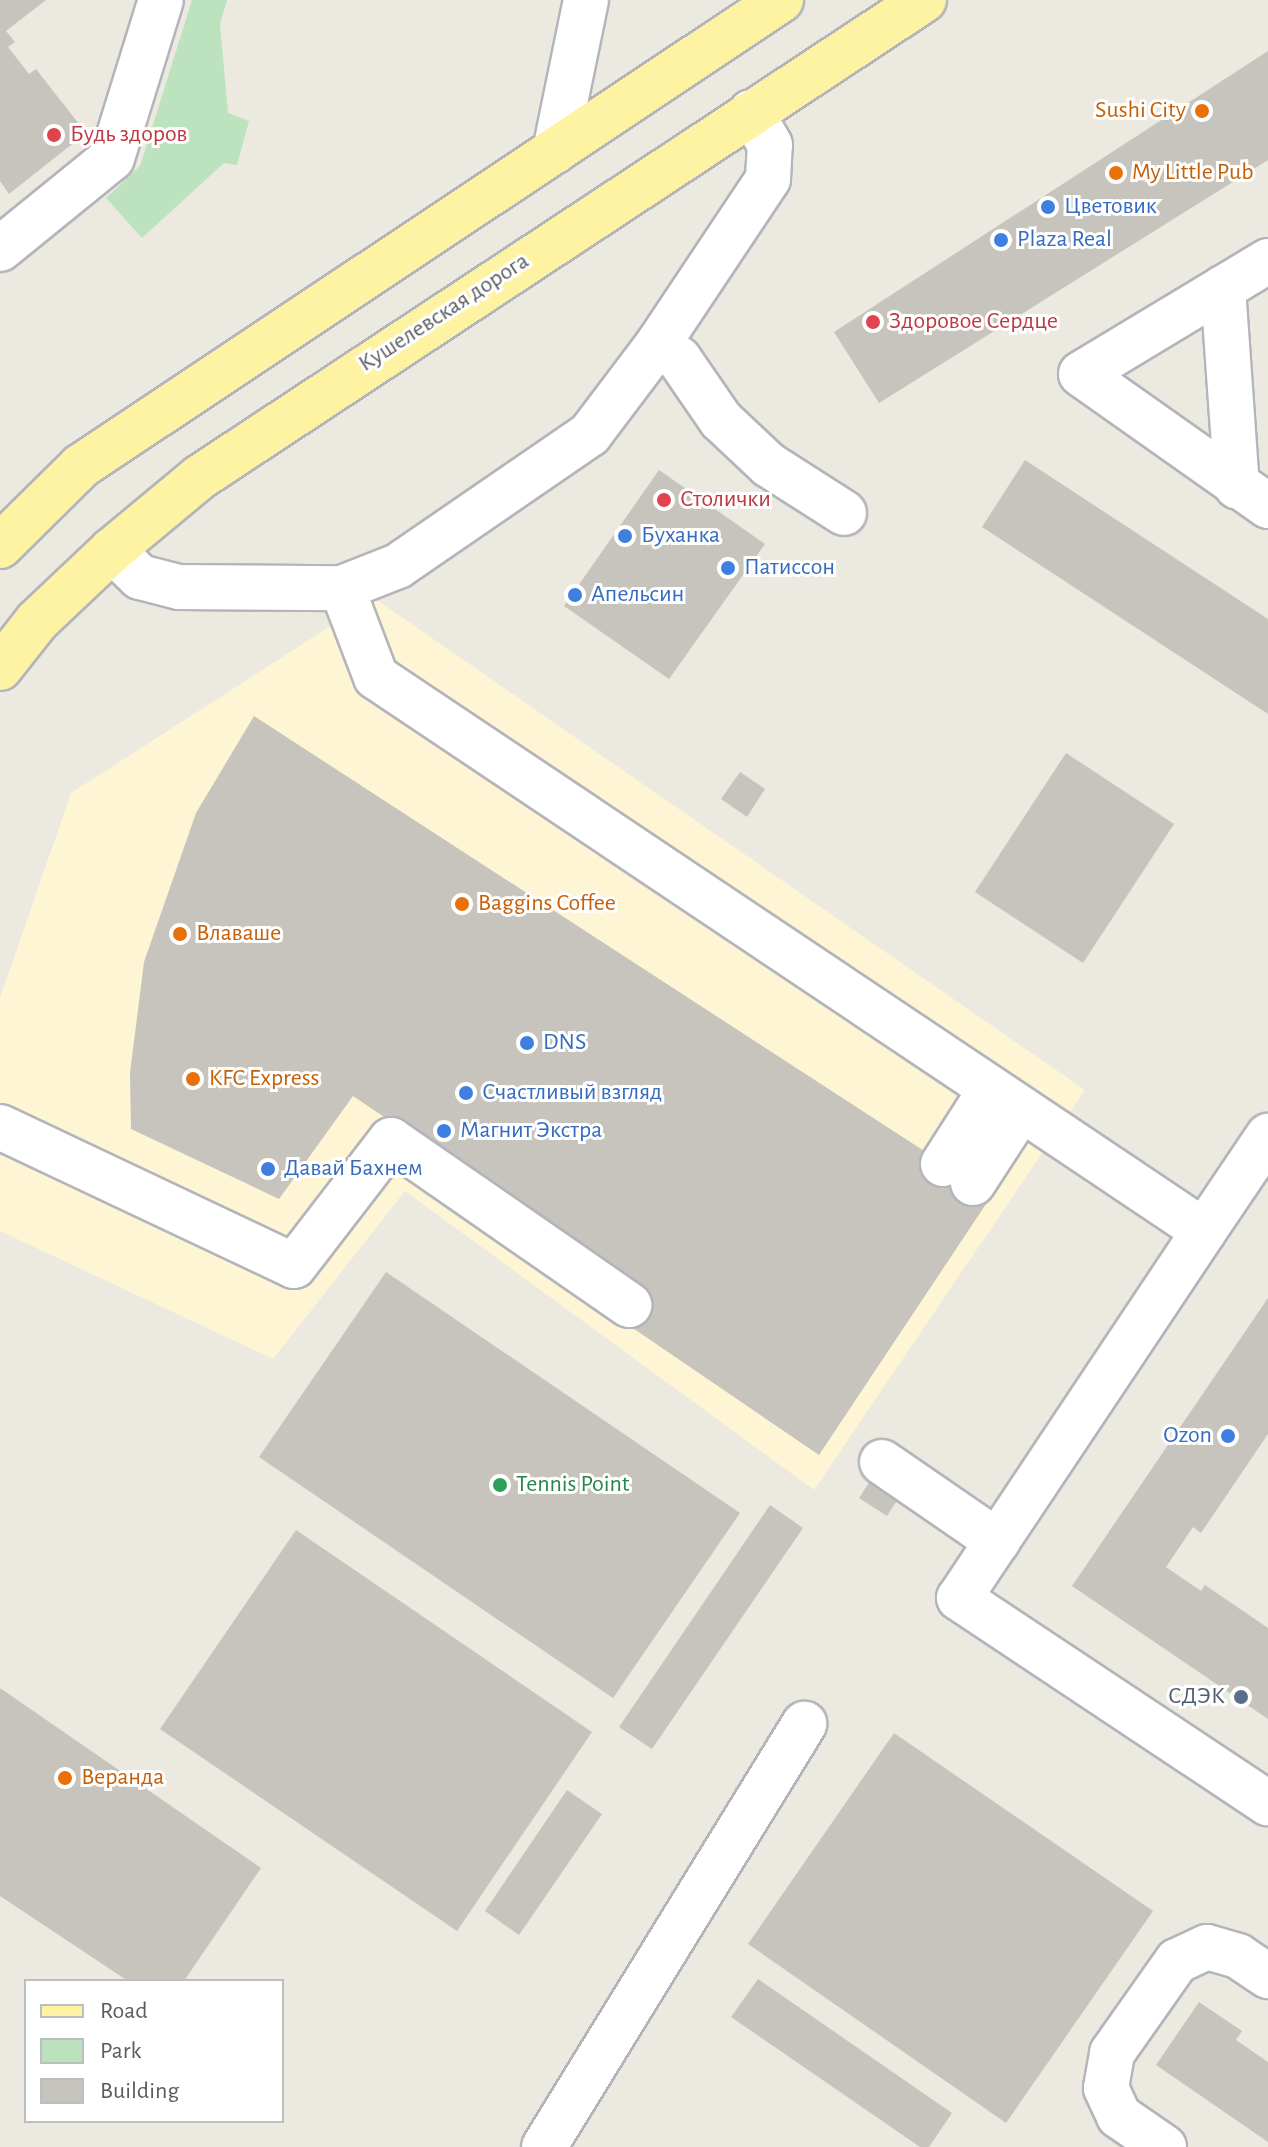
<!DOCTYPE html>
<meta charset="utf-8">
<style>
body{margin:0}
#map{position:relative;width:1268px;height:2147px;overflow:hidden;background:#ebe9e0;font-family:"Alegreya Sans",sans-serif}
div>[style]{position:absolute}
.commercial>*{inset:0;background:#fdf5d3}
.green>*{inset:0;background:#bce3be}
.building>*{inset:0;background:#c6c4bd}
.roads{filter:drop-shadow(2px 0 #b3b5ba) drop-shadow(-2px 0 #b3b5ba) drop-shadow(0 2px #b3b5ba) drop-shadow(0 -2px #b3b5ba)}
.minor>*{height:44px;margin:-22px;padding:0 22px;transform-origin:22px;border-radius:22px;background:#fff}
.major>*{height:44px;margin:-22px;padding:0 22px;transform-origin:22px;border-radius:22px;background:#fdf3a3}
.dots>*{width:22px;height:22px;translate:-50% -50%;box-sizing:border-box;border:4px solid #fff;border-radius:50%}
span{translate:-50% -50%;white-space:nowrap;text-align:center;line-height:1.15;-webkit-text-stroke:6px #fff;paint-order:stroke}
.food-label{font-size:24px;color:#c56008}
.right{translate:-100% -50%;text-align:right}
.left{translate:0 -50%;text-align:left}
.health-label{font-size:24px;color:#be3a42}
.shop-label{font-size:24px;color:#366cbe}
.street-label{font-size:24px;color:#595c60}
.leisure-label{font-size:24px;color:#27864d}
.service-label{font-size:24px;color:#4e5e75}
.legend{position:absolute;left:24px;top:1979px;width:260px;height:144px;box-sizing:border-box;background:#fff;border:2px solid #bdbebf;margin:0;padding:10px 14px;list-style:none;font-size:24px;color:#595c60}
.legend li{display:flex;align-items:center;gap:16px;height:40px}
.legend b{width:40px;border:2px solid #bdbebf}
</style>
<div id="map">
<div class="commercial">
<div style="clip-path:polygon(374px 598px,1085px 1090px,814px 1490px,405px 1191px,273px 1359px,0 1231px,0 998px,71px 793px)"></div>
</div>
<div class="green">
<div style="clip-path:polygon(192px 0,227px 0,220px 24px,228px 113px,249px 121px,237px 165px,224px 163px,142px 238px,106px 198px,140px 166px)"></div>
</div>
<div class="building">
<div style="clip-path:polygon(0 0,46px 0,6px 31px,15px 42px,8px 47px,29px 74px,36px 69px,86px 133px,9px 194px,0 181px)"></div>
<div style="clip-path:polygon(1268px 51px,1268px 160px,879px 403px,834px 332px)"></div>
<div style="clip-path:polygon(1025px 460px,1268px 619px,1268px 714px,982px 527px)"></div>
<div style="clip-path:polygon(659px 470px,765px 544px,669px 679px,564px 606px)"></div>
<div style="clip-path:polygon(254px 716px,992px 1195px,819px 1455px,621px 1320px,639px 1289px,353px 1096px,279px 1199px,131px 1129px,130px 1073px,144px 962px,196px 813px)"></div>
<div style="clip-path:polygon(1066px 753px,1174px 824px,1083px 963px,975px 892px)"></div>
<div style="clip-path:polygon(740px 772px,765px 789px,747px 817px,721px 799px)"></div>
<div style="clip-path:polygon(386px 1272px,740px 1513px,613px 1698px,259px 1457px)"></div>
<div style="clip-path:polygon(1268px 1298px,1268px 1434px,1201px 1533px,1193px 1527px,1166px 1567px,1201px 1591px,1205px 1585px,1268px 1628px,1268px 1719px,1072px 1586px)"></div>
<div style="clip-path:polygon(877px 1470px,905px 1488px,887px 1516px,859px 1498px)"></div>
<div style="clip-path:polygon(770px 1505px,803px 1528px,652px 1749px,619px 1727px)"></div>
<div style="clip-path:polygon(296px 1530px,592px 1732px,457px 1931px,160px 1729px)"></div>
<div style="clip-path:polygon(0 1688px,261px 1868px,184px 1981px,128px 1981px,0 1896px)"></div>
<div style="clip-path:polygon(894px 1733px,1153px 1911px,1006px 2123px,748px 1944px)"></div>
<div style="clip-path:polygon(567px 1790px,602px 1814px,519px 1935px,485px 1911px)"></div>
<div style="clip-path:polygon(758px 1979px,952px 2113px,929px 2147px,920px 2147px,731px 2017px)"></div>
<div style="clip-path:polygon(1199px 2002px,1242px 2031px,1236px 2040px,1268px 2062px,1268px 2142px,1156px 2065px)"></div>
</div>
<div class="roads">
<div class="minor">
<div style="left:555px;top:151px;width:154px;rotate:-78.4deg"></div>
<div style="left:0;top:249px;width:144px;rotate:-39.1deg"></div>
<div style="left:112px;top:158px;width:165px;rotate:-72.8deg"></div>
<div style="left:1268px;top:261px;width:218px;rotate:148.9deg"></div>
<div style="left:1081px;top:374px;width:229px;rotate:35.2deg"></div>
<div style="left:1223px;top:288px;width:199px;rotate:86deg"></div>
<div style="left:658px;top:344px;width:26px;rotate:36deg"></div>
<div style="left:679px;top:359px;width:74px;rotate:55.5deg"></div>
<div style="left:721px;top:420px;width:66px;rotate:43.2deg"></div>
<div style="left:769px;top:465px;width:89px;rotate:32.6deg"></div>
<div style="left:112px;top:550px;width:39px;rotate:44deg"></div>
<div style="left:140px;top:577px;width:40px;rotate:14.4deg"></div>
<div style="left:179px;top:587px;width:163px;rotate:0.4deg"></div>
<div style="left:342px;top:588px;width:60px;rotate:-21.4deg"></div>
<div style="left:398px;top:566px;width:233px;rotate:-34.5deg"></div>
<div style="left:590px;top:434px;width:113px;rotate:-52.9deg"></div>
<div style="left:658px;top:344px;width:198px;rotate:-56.3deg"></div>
<div style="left:768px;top:179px;width:34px;rotate:-87deg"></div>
<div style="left:770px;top:145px;width:38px;rotate:-120deg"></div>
<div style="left:342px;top:588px;width:95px;rotate:69.1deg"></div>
<div style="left:376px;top:677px;width:996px;rotate:33.79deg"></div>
<div style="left:1204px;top:1231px;width:115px;rotate:-56deg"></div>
<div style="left:0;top:1127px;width:325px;rotate:25.3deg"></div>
<div style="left:294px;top:1266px;width:159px;rotate:-52.4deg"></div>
<div style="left:391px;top:1140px;width:290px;rotate:34.7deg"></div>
<div style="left:943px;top:1164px;width:89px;rotate:-57.4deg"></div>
<div style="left:973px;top:1183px;width:88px;rotate:-57deg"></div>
<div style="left:1204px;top:1231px;width:441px;rotate:123.7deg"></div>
<div style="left:959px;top:1598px;width:371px;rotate:33.6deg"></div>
<div style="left:882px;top:1462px;width:140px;rotate:34.5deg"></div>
<div style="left:544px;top:2147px;width:497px;rotate:-58.4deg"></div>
<div style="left:1164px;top:2147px;width:55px;rotate:-145.4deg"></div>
<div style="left:1119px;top:2116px;width:31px;rotate:-115deg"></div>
<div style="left:1106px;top:2088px;width:36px;rotate:-80deg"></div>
<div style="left:1112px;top:2053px;width:113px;rotate:-54.8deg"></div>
<div style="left:1177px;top:1961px;width:33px;rotate:-25deg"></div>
<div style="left:1207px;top:1947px;width:32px;rotate:16deg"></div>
<div style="left:1238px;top:1956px;width:36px;rotate:34deg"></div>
</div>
<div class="major">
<div style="left:0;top:546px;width:114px;rotate:-44.6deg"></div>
<div style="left:81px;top:466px;width:841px;rotate:-33.65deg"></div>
<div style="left:0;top:668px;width:60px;rotate:-51.8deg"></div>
<div style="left:37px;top:621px;width:103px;rotate:-43.4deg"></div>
<div style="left:112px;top:550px;width:114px;rotate:-39.7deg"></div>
<div style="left:200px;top:477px;width:867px;rotate:-33.38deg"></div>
</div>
</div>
<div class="dots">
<div style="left:1202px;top:111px;background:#e8710a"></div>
<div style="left:54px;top:135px;background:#e0444e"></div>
<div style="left:1116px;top:173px;background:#e8710a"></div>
<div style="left:1048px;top:207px;background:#3f7fe0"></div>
<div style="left:1001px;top:240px;background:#3f7fe0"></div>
<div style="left:873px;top:322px;background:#e0444e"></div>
<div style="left:664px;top:500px;background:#e0444e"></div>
<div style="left:625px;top:536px;background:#3f7fe0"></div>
<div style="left:728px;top:568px;background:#3f7fe0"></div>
<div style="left:575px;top:595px;background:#3f7fe0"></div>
<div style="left:462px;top:904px;background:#e8710a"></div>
<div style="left:180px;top:934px;background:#e8710a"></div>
<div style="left:527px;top:1043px;background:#3f7fe0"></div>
<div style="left:193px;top:1079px;background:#e8710a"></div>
<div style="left:466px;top:1093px;background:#3f7fe0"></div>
<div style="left:444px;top:1131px;background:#3f7fe0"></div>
<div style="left:268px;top:1169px;background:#3f7fe0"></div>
<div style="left:1228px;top:1436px;background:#3f7fe0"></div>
<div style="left:500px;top:1485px;background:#2e9e5b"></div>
<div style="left:1241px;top:1697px;background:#5c6f8a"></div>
<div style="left:65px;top:1778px;background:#e8710a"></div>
</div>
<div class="food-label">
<span class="right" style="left:1186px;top:111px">Sushi City</span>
<span class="left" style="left:1132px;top:173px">My Little Pub</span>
<span class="left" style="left:478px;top:904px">Baggins Coffee</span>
<span class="left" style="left:196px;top:934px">Влаваше</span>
<span class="left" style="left:209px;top:1079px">KFC Express</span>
<span class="left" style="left:81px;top:1778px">Веранда</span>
</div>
<div class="health-label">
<span class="left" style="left:70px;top:135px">Будь здоров</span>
<span class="left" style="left:889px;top:322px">Здоровое Сердце</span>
<span class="left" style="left:680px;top:500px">Столички</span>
</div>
<div class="shop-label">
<span class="left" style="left:1064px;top:207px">Цветовик</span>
<span class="left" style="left:1017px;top:240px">Plaza Real</span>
<span class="left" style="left:641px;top:536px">Буханка</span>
<span class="left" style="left:744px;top:568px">Патиссон</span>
<span class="left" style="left:591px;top:595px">Апельсин</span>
<span class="left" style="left:543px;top:1043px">DNS</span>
<span class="left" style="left:482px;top:1093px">Счастливый взгляд</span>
<span class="left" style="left:460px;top:1131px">Магнит Экстра</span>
<span class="left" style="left:284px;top:1169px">Давай Бахнем</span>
<span class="right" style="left:1212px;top:1436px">Ozon</span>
</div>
<div class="street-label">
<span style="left:444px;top:313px;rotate:-33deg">Кушелевская дорога</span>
</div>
<div class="leisure-label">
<span class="left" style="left:516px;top:1485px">Tennis Point</span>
</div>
<div class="service-label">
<span class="right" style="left:1225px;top:1697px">СДЭК</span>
</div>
<ul class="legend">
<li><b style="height:10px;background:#fdf3a3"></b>Road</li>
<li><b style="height:22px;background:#bce3be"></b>Park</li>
<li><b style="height:22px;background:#c6c4bd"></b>Building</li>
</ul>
</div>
